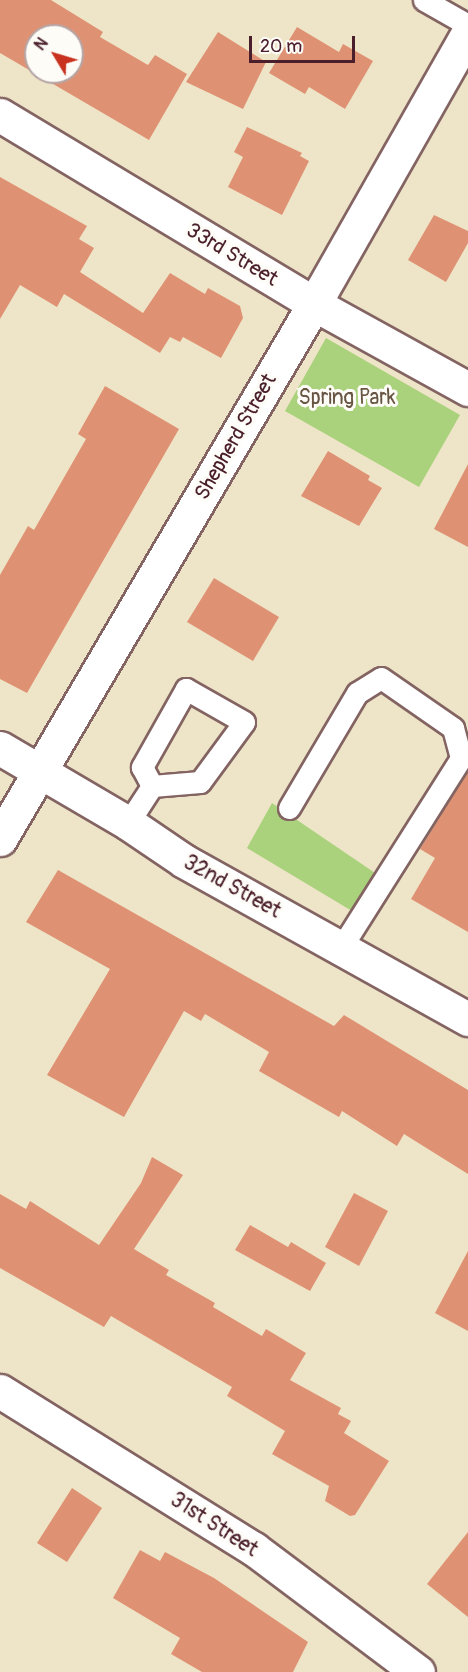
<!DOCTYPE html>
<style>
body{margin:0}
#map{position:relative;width:468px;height:1672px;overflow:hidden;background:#eee5c8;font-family:Pangolin,sans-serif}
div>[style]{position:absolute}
.green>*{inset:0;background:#aad17b}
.building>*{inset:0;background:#df9273}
.roads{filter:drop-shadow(2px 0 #836462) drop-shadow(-2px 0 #836462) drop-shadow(0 2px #836462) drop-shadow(0 -2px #836462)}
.lane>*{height:21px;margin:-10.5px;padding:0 10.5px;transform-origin:10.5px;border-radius:10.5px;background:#fff}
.street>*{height:33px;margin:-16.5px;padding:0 16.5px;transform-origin:16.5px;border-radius:16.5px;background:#fff}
span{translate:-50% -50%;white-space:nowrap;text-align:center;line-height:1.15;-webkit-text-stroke:6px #fdfcf7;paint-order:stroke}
.street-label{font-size:21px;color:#4a1f2b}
.park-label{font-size:21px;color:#675443}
.north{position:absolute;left:24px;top:24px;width:60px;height:60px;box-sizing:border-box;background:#fdfcf7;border:2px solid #b5a4a5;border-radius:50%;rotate:308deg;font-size:16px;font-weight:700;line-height:24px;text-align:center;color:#4a1f2b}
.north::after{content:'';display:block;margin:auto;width:21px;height:27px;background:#c8321e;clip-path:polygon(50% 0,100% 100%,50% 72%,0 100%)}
.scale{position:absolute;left:249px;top:36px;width:106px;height:27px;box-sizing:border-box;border:3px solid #4a1f2b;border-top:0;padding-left:8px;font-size:18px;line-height:21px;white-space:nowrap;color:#4a1f2b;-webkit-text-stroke:4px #fdfcf7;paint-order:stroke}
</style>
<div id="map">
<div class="green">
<div style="clip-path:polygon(326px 338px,460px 415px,419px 487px,285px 411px)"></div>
<div style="clip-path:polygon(272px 803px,378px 875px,357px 914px,247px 848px)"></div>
</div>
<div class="building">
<div style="clip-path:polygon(evenodd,0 0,51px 0,103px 32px,100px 37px,148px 65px,155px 55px,187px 74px,149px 140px,0 53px,0 0,36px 36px,72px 36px,72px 72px,36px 72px,36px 36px)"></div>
<div style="clip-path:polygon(297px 27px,339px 52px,343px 44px,373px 61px,345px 109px,309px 87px,305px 94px,269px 73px)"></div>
<div style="clip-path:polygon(218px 32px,266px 62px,243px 109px,186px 82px)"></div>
<div style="clip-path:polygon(247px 127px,302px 153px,300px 156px,309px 161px,282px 215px,228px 187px,243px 157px,234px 152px)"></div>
<div style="clip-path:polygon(0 177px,87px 226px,79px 239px,94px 248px,80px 272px,143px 313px,170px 273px,205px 294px,208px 288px,240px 306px,243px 318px,221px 358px,183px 337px,180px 342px,170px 337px,160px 353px,64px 294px,57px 307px,20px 285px,0 319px)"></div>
<div style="clip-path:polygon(434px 215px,468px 231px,468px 243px,446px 282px,408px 260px)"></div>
<div style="clip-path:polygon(105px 386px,179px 429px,27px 693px,0 679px,0 575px,28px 526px,34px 530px,86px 439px,78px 434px)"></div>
<div style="clip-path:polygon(328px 451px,370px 476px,368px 480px,382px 488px,359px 526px,301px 496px)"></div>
<div style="clip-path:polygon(468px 464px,468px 547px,434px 529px)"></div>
<div style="clip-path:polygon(214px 578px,279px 617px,253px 661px,187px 622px)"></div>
<div style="clip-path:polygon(468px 771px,468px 932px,411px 899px,435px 858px,420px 849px)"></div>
<div style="clip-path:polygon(58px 870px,334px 1026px,344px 1015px,468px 1090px,468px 1174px,404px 1134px,397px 1146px,342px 1111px,339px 1117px,259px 1071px,269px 1052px,205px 1014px,201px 1021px,184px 1011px,124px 1117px,47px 1075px,110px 969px,26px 922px)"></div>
<div style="clip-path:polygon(152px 1157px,183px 1175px,134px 1249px,169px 1270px,166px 1275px,215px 1303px,213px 1307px,262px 1336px,266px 1329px,306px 1353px,290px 1380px,341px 1408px,338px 1414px,351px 1421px,344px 1433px,389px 1461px,355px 1515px,350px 1516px,325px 1501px,329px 1486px,272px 1454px,285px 1431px,227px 1396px,232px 1387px,111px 1316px,104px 1327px,0 1268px,0 1194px,26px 1209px,30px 1201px,99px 1245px,141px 1183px)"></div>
<div style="clip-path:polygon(354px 1193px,388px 1211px,359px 1266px,325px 1247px)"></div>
<div style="clip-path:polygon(250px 1225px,288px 1247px,291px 1242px,326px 1263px,310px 1291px,235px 1250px)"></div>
<div style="clip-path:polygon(468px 1251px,468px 1331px,435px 1313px)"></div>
<div style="clip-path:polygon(72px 1488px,102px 1508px,67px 1562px,37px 1543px)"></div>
<div style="clip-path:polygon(468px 1532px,468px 1617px,427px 1584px)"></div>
<div style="clip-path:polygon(140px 1550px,160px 1561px,165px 1552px,214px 1578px,308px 1642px,293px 1672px,202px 1672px,171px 1654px,180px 1638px,113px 1598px)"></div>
</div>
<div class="roads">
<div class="lane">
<div style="left:424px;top:0;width:51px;rotate:29.6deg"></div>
<div style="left:289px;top:808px;width:134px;rotate:-59.4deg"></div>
<div style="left:357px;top:693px;width:28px;rotate:-32deg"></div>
<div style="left:381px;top:678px;width:88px;rotate:34.8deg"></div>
<div style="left:453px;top:728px;width:31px;rotate:75deg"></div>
<div style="left:461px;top:758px;width:225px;rotate:122.3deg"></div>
<div style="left:128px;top:823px;width:44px;rotate:-57deg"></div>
<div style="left:152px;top:786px;width:48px;rotate:-4.8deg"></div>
<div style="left:200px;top:782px;width:74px;rotate:-53.7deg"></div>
<div style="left:244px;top:722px;width:67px;rotate:-150.4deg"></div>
<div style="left:186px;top:689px;width:90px;rotate:119.4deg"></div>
<div style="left:142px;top:767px;width:21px;rotate:62deg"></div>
</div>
<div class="street">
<div style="left:0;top:115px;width:366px;rotate:31deg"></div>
<div style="left:314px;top:304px;width:176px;rotate:28.9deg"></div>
<div style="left:0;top:748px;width:148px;rotate:30.4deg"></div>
<div style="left:128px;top:823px;width:68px;rotate:34.2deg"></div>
<div style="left:184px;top:861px;width:325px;rotate:29.1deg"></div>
<div style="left:0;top:839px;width:620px;rotate:-59.59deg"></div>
<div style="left:314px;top:304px;width:312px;rotate:-60.4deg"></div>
<div style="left:0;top:1391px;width:299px;rotate:31.9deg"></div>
<div style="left:254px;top:1549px;width:205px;rotate:36.9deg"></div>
</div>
</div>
<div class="street-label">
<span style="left:232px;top:255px;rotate:31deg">33rd Street</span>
<span style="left:236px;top:437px;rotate:-60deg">Shepherd Street</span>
<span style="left:232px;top:887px;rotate:29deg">32nd Street</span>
<span style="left:214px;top:1525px;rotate:33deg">31st Street</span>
</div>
<div class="park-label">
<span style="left:347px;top:398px">Spring Park</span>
</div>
<div class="north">N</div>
<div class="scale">20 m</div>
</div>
